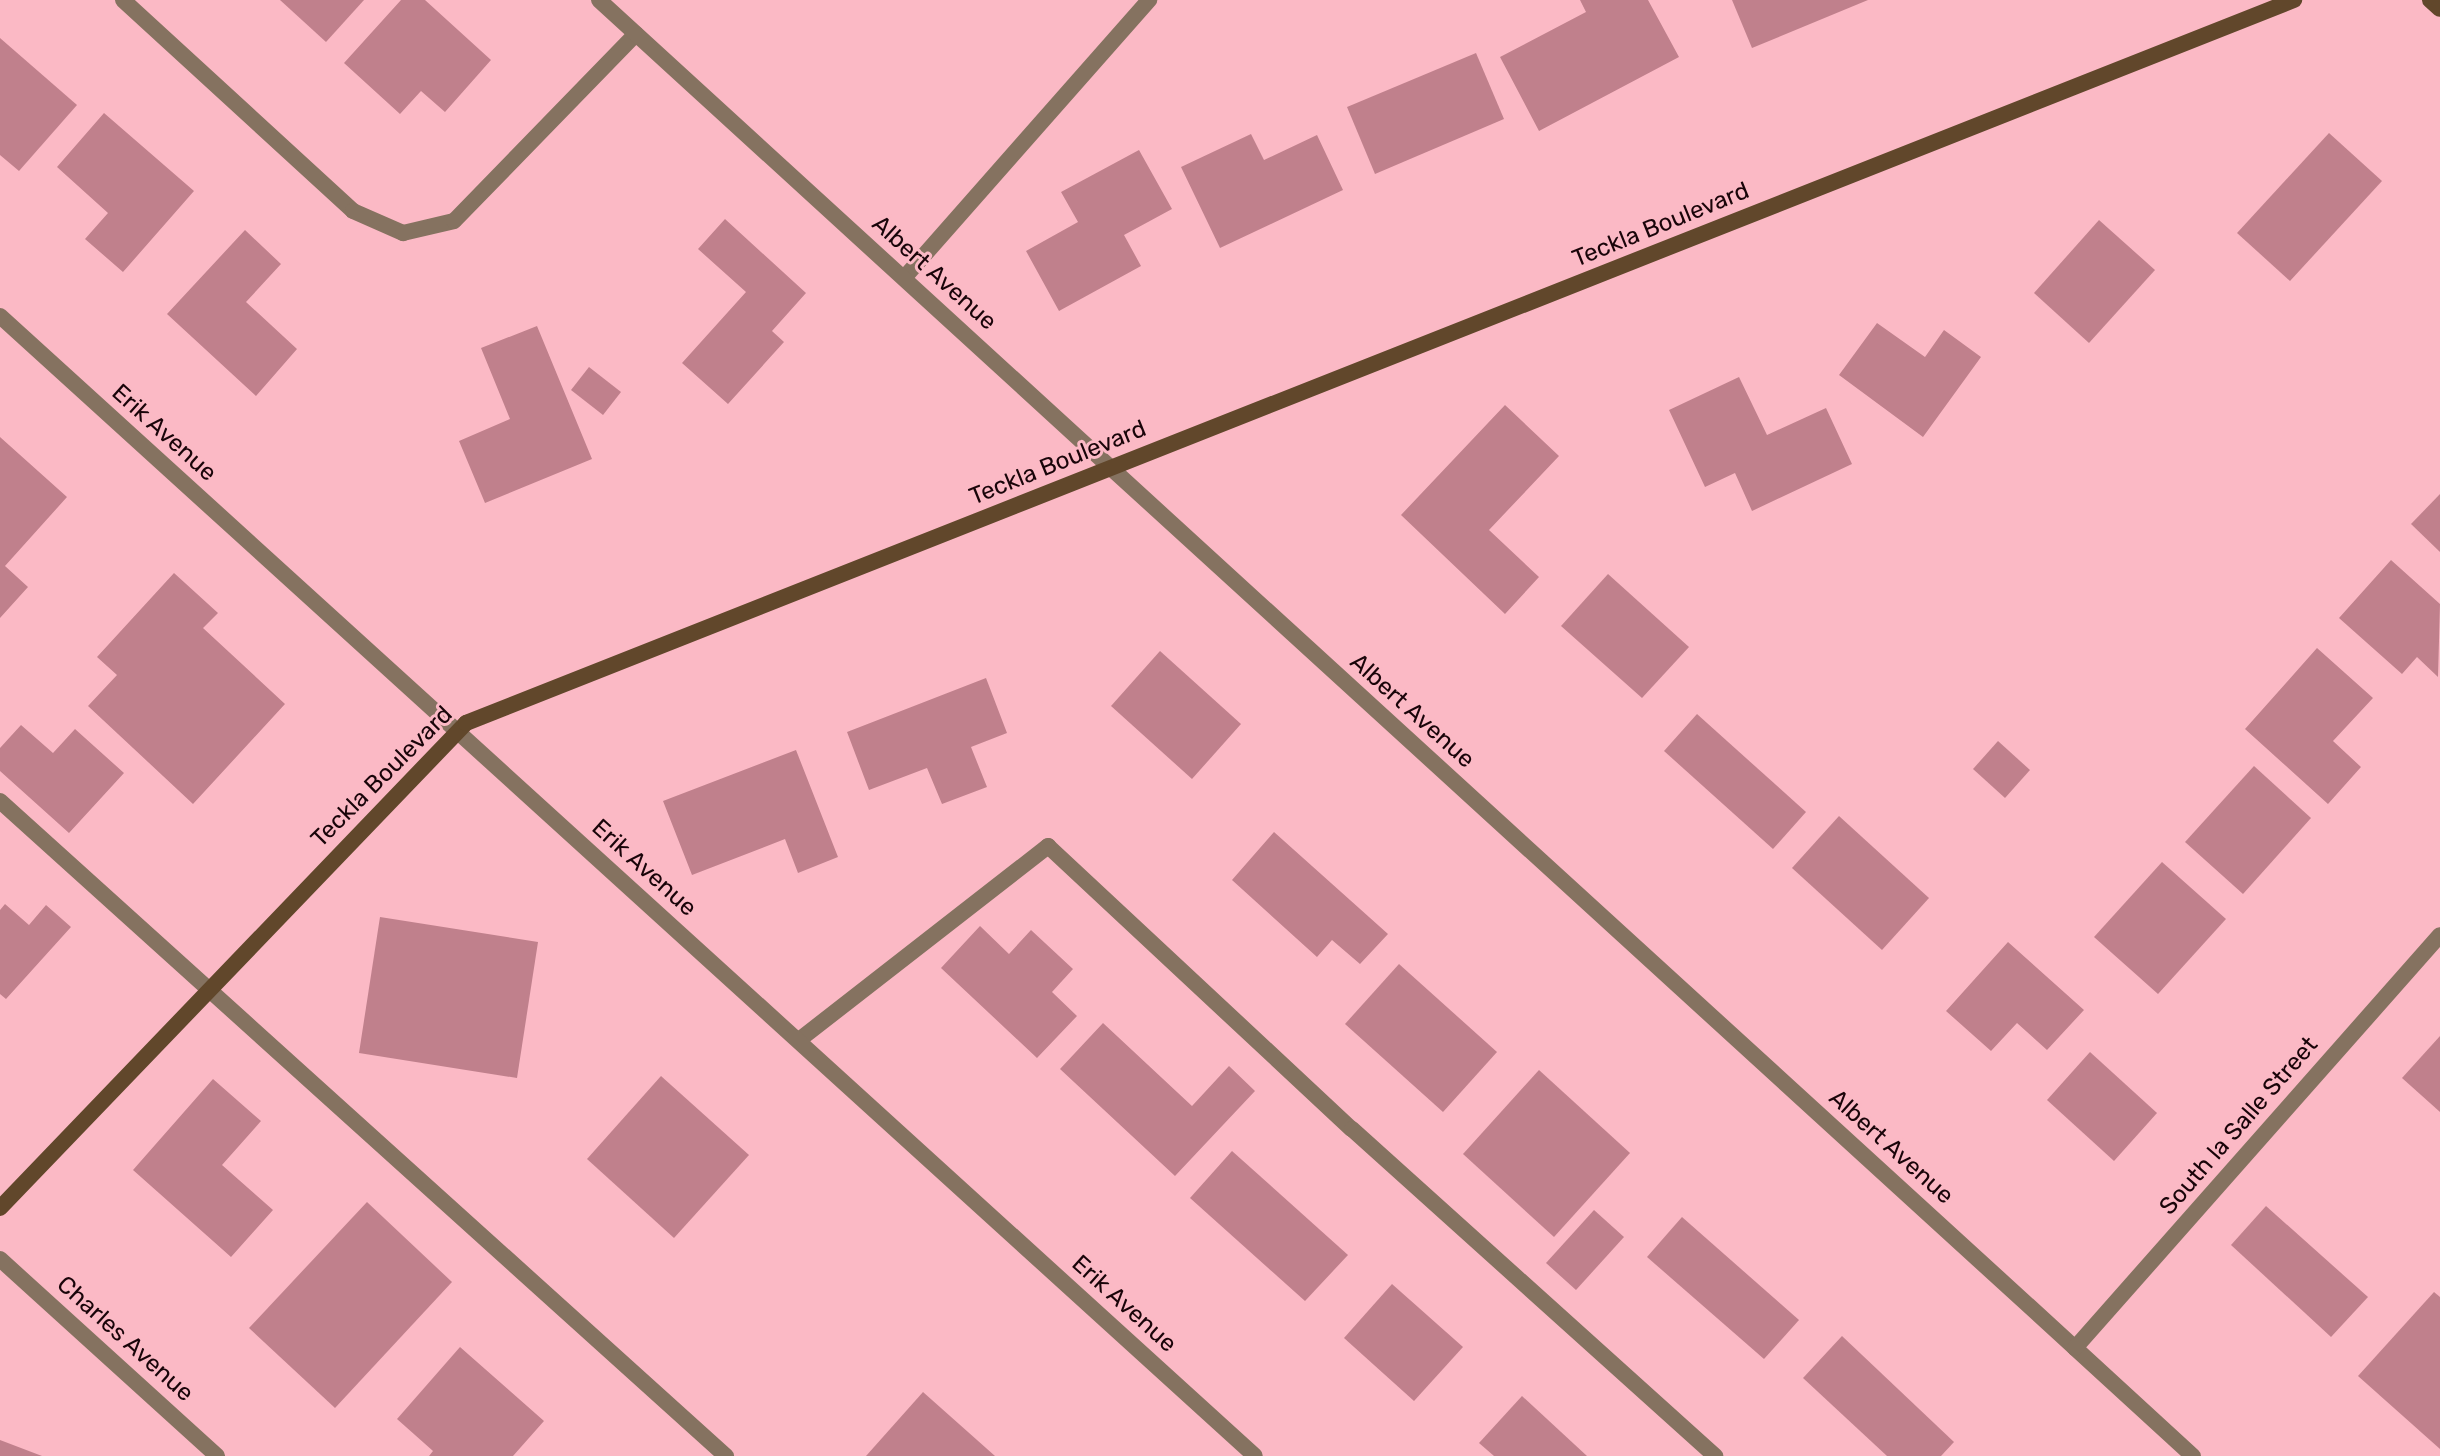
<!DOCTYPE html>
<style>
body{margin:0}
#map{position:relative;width:2440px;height:1456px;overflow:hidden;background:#fbb9c5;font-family:Rubik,sans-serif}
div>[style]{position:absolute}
.building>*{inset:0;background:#c0808c}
.service>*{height:16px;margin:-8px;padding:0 8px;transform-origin:8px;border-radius:8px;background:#857260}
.minor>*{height:16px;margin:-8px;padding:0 8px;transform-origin:8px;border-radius:8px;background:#857260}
.tertiary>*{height:16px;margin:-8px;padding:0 8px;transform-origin:8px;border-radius:8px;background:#857260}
.secondary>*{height:16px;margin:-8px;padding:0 8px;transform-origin:8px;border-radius:8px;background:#61472b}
span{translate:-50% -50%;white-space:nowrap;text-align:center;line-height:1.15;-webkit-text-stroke:6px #fbb9c5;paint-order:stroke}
.street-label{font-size:24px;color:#190409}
</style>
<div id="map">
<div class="building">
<div style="clip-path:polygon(280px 0,364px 0,326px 42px)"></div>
<div style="clip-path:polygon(401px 0,425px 0,491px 60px,445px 112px,421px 91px,400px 114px,344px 63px)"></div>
<div style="clip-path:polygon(1580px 0,1648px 0,1679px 57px,1539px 131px,1500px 57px,1586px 12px)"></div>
<div style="clip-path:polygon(1732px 0,1868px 0,1752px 48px)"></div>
<div style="clip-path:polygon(0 38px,77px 105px,19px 171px,0 155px)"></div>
<div style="clip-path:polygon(1476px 53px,1504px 119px,1375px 174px,1347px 107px)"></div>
<div style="clip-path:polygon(104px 113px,194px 191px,123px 272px,85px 239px,108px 213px,57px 167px)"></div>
<div style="clip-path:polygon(2329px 133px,2382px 181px,2290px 281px,2237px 233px)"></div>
<div style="clip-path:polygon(1251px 134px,1264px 160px,1317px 135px,1343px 190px,1220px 248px,1181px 167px)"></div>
<div style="clip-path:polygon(1139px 150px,1172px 209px,1124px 235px,1141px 266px,1059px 311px,1026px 251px,1078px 222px,1061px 192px)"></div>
<div style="clip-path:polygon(725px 219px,806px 293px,772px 331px,784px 342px,728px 404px,682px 363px,746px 292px,698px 249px)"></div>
<div style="clip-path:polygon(2099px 220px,2155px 270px,2089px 343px,2034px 293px)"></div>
<div style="clip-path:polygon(245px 230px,281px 264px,246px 302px,297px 349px,256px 396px,167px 314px)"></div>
<div style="clip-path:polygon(1877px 323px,1925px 357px,1944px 330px,1981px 357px,1923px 437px,1839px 375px)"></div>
<div style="clip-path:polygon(537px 326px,592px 459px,485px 503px,459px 441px,510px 419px,481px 348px)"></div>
<div style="clip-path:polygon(589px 367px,621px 392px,603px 415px,571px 390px)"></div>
<div style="clip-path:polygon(1739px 377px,1767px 435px,1826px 408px,1852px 464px,1752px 511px,1735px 473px,1705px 487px,1669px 410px)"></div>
<div style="clip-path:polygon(1505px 405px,1559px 456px,1489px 530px,1539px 577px,1505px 614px,1401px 515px)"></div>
<div style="clip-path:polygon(0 437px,67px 497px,5px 566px,28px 587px,0 618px)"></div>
<div style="clip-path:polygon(2440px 494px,2440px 552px,2411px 524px)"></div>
<div style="clip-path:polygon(2391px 560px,2440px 604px,2438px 677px,2417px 657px,2402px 674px,2339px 618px)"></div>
<div style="clip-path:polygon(174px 573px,218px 613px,203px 628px,285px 704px,193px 804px,88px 706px,117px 675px,97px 657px)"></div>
<div style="clip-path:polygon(1608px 574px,1689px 647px,1642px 698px,1561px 626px)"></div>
<div style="clip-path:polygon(2317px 648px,2373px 698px,2333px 741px,2361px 767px,2328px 804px,2245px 729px)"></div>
<div style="clip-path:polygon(1160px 651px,1241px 724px,1192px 779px,1111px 706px)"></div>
<div style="clip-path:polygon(986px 678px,1007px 733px,971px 747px,987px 787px,942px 804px,927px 768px,869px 790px,847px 732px)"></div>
<div style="clip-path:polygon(1697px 714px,1806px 812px,1773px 849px,1664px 751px)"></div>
<div style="clip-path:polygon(21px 725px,53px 753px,75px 729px,124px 773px,69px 833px,0 771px,0 748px)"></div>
<div style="clip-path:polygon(1998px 741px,2030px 770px,2005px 798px,1973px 769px)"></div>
<div style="clip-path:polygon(796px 750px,838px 857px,798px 873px,785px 839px,692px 875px,663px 801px)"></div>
<div style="clip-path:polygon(2254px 766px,2311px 818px,2243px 894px,2185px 842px)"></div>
<div style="clip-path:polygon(1839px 816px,1929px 898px,1882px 950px,1792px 868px)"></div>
<div style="clip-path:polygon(1274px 832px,1388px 934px,1360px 964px,1332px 940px,1317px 957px,1232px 880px)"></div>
<div style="clip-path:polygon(2162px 862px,2226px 919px,2158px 994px,2094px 937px)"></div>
<div style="clip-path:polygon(5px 904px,29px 925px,46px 905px,71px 927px,6px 999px,0 994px,0 910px)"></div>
<div style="clip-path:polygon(380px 917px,538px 942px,517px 1078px,359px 1053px)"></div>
<div style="clip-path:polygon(980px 926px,1009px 954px,1031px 930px,1073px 969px,1052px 992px,1077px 1016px,1037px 1058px,941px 968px)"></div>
<div style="clip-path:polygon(2008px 942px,2084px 1010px,2047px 1050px,2017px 1023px,1991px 1051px,1946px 1011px)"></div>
<div style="clip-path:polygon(1399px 964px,1497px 1052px,1443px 1112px,1345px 1024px)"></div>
<div style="clip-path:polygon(1103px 1023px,1192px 1106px,1229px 1066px,1255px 1091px,1175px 1176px,1060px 1069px)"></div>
<div style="clip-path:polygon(2440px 1036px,2440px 1112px,2402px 1078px)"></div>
<div style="clip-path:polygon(2090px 1052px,2157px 1113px,2114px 1161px,2047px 1100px)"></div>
<div style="clip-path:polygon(1539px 1070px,1630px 1153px,1554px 1237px,1463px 1154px)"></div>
<div style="clip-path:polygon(661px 1076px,749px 1155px,674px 1238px,587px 1159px)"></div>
<div style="clip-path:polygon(213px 1079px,261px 1121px,222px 1165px,273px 1210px,231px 1257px,133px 1170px)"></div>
<div style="clip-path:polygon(1232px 1151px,1348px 1255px,1305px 1301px,1190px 1198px)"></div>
<div style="clip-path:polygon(367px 1202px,452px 1282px,335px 1408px,249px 1328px)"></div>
<div style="clip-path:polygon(2266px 1206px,2368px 1297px,2331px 1337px,2231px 1245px)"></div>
<div style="clip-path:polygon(1594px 1210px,1624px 1237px,1576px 1290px,1546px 1263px)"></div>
<div style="clip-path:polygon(1682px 1217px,1799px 1320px,1764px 1359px,1647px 1257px)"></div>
<div style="clip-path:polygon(1392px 1284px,1463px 1347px,1414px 1401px,1344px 1338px)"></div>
<div style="clip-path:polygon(2434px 1292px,2440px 1297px,2440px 1449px,2358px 1376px)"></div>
<div style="clip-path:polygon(1842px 1336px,1954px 1442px,1941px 1456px,1887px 1456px,1803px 1378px)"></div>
<div style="clip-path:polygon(460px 1347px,544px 1421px,513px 1456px,429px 1456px,433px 1451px,397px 1419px)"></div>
<div style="clip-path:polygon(923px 1392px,995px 1456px,866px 1456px)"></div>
<div style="clip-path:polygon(1522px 1396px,1587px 1456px,1494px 1456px,1479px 1443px)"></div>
<div style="clip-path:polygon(0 1440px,42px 1456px,0 1456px)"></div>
</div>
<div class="service">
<div style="left:123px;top:0;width:312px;rotate:42.5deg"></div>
<div style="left:353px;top:211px;width:55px;rotate:23.7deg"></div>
<div style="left:403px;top:233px;width:52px;rotate:-13.2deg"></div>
<div style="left:454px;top:221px;width:261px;rotate:-45.8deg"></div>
<div style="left:904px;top:278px;width:371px;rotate:-48.6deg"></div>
<div style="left:0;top:801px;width:978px;rotate:42.06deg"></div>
<div style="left:799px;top:1040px;width:316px;rotate:-37.9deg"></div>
<div style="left:1048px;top:846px;width:415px;rotate:43deg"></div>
<div style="left:1352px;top:1129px;width:489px;rotate:42deg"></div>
</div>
<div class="minor">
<div style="left:599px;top:0;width:694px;rotate:42.43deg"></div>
<div style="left:0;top:1259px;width:293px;rotate:42.2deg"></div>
<div style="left:2075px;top:1348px;width:160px;rotate:42.5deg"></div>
</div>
<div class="tertiary">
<div style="left:0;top:316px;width:1695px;rotate:42.25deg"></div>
<div style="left:1111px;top:468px;width:1305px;rotate:42.39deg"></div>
<div style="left:2075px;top:1348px;width:551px;rotate:-48.53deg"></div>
</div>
<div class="secondary">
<div style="left:2430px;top:0;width:13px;rotate:42deg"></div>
<div style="left:0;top:1208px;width:673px;rotate:-46.14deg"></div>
<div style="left:466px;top:723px;width:1966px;rotate:-21.58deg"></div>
</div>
<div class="street-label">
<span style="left:1661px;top:225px;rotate:-22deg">Teckla Boulevard</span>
<span style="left:934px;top:273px;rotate:42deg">Albert Avenue</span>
<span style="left:164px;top:433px;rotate:42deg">Erik Avenue</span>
<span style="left:1058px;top:463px;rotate:-22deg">Teckla Boulevard</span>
<span style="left:1412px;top:711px;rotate:42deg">Albert Avenue</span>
<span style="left:382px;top:777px;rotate:-45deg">Teckla Boulevard</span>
<span style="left:644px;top:868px;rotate:42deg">Erik Avenue</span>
<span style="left:2239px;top:1126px;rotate:-49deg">South la Salle Street</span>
<span style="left:1891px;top:1147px;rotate:42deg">Albert Avenue</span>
<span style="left:1124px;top:1304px;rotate:42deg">Erik Avenue</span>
<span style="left:125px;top:1339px;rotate:42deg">Charles Avenue</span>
</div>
</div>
